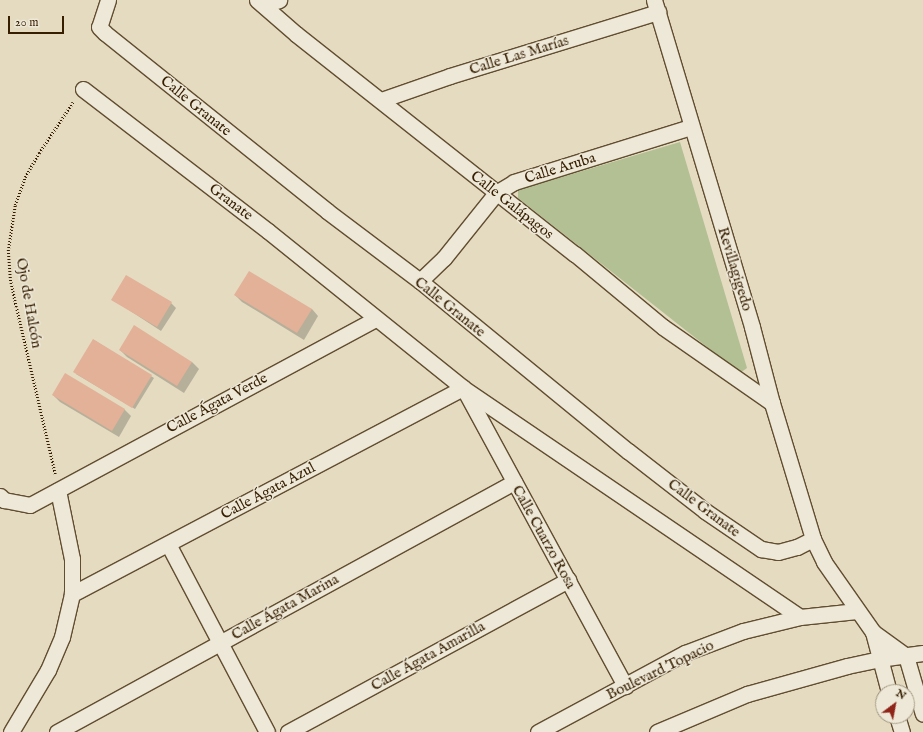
<!DOCTYPE html>
<meta charset="utf-8">
<style>
body{margin:0}
#map{position:relative;width:923px;height:732px;overflow:hidden;background:#e4dbc1;font-family:"IM FELL English",serif}
div>[style]{position:absolute}
.green>*{inset:0;background:#b2c094}
.shadow>*{inset:0;background:#0003}
.building>*{inset:0;background:#e2b198}
.path>*{height:2.5px;margin-top:-1.25px;transform-origin:0;background:repeating-linear-gradient(90deg,#371e00 0 1px,transparent 0 3px)}
.roads{filter:drop-shadow(1px 0 #624d30) drop-shadow(-1px 0 #624d30) drop-shadow(0 1px #624d30) drop-shadow(0 -1px #624d30)}
.street>*{height:15px;margin:-7.5px;padding:0 7.5px;transform-origin:7.5px;border-radius:7.5px;background:#ede8d7}
span{translate:-50% -50%;white-space:nowrap;text-align:center;line-height:1.15;-webkit-text-stroke:3px #ede8d7;paint-order:stroke}
.street-label{font-size:15px;color:#371e00}
.north{position:absolute;left:875px;top:684px;width:40px;height:40px;box-sizing:border-box;background:#ede8d7;border:1px solid #a49781;border-radius:50%;rotate:32deg;font-size:11px;font-weight:700;line-height:16px;text-align:center;color:#371e00}
.north::after{content:'';display:block;margin:auto;width:14px;height:18px;background:#8f2418;clip-path:polygon(50% 0,100% 100%,50% 72%,0 100%)}
.scale{position:absolute;left:8px;top:16px;width:56px;height:18px;box-sizing:border-box;border:2px solid #371e00;border-top:0;padding-left:5px;font-size:12px;line-height:14px;white-space:nowrap;color:#371e00;-webkit-text-stroke:3px #ede8d7;paint-order:stroke}
</style>
<div id="map">
<div class="green">
<div style="clip-path:polygon(680px 142px,747px 368px,740px 373px,518px 198px,518px 190px)"></div>
</div>
<div class="shadow">
<div style="clip-path:polygon(235px 295px,312px 309px,318px 316px,304px 340px,242px 302px)"></div>
<div style="clip-path:polygon(112px 299px,171px 303px,176px 308px,161px 331px)"></div>
<div style="clip-path:polygon(94px 340px,154px 378px,135px 409px,76px 374px)"></div>
<div style="clip-path:polygon(120px 350px,192px 362px,199px 369px,184px 393px,127px 357px)"></div>
<div style="clip-path:polygon(53px 395px,124px 409px,131px 416px,119px 437px,60px 402px)"></div>
</div>
<div class="building">
<div style="clip-path:polygon(249px 271px,312px 309px,297px 333px,234px 295px)"></div>
<div style="clip-path:polygon(126px 275px,172px 302px,157px 327px,111px 300px)"></div>
<div style="clip-path:polygon(134px 325px,192px 362px,177px 386px,119px 350px)"></div>
<div style="clip-path:polygon(93px 339px,152px 375px,132px 408px,73px 372px)"></div>
<div style="clip-path:polygon(65px 373px,125px 409px,112px 431px,52px 395px)"></div>
</div>
<div class="path">
<div style="left:55px;top:474px;width:171px;rotate:-103.1deg"></div>
<div style="left:16px;top:307px;width:30px;rotate:-102deg"></div>
<div style="left:10px;top:278px;width:27px;rotate:-94deg"></div>
<div style="left:8px;top:251px;width:47px;rotate:-81.3deg"></div>
<div style="left:15px;top:205px;width:30px;rotate:-70deg"></div>
<div style="left:25px;top:177px;width:28px;rotate:-60deg"></div>
<div style="left:39px;top:153px;width:61px;rotate:-56.3deg"></div>
</div>
<div class="roads">
<div class="street">
<div style="left:108px;top:0;width:28px;rotate:108deg"></div>
<div style="left:99px;top:27px;width:8px;rotate:45deg"></div>
<div style="left:105px;top:33px;width:285px;rotate:38.7deg"></div>
<div style="left:327px;top:211px;width:116px;rotate:37deg"></div>
<div style="left:420px;top:281px;width:269px;rotate:39.3deg"></div>
<div style="left:628px;top:451px;width:98px;rotate:37.9deg"></div>
<div style="left:705px;top:511px;width:68px;rotate:34.2deg"></div>
<div style="left:761px;top:549px;width:17px;rotate:10deg"></div>
<div style="left:778px;top:552px;width:20px;rotate:-15deg"></div>
<div style="left:797px;top:547px;width:18px;rotate:-27deg"></div>
<div style="left:257px;top:0;width:52px;rotate:41.1deg"></div>
<div style="left:296px;top:34px;width:355px;rotate:38.3deg"></div>
<div style="left:575px;top:254px;width:114px;rotate:39.7deg"></div>
<div style="left:663px;top:327px;width:133px;rotate:34.9deg"></div>
<div style="left:654px;top:0;width:341px;rotate:73.3deg"></div>
<div style="left:752px;top:327px;width:79px;rotate:75.3deg"></div>
<div style="left:772px;top:403px;width:142px;rotate:73.2deg"></div>
<div style="left:813px;top:539px;width:25px;rotate:64deg"></div>
<div style="left:824px;top:562px;width:85px;rotate:55deg"></div>
<div style="left:873px;top:632px;width:41px;rotate:36deg"></div>
<div style="left:906px;top:656px;width:60px;rotate:73.7deg"></div>
<div style="left:263px;top:5px;width:17px;rotate:-17deg"></div>
<div style="left:83px;top:89px;width:233px;rotate:37.5deg"></div>
<div style="left:268px;top:231px;width:250px;rotate:38.8deg"></div>
<div style="left:463px;top:388px;width:407px;rotate:34.2deg"></div>
<div style="left:381px;top:100px;width:73px;rotate:-19.2deg"></div>
<div style="left:450px;top:76px;width:218px;rotate:-17.1deg"></div>
<div style="left:420px;top:281px;width:33px;rotate:-44deg"></div>
<div style="left:444px;top:258px;width:83px;rotate:-51.3deg"></div>
<div style="left:496px;top:193px;width:21px;rotate:-31deg"></div>
<div style="left:514px;top:182px;width:185px;rotate:-17.3deg"></div>
<div style="left:465px;top:391px;width:336px;rotate:61.5deg"></div>
<div style="left:0;top:496px;width:6px;rotate:45deg"></div>
<div style="left:4px;top:500px;width:26px;rotate:11deg"></div>
<div style="left:30px;top:505px;width:393px;rotate:-28.3deg"></div>
<div style="left:168px;top:544px;width:212px;rotate:62.2deg"></div>
<div style="left:72px;top:594px;width:442px;rotate:-27.8deg"></div>
<div style="left:873px;top:632px;width:62px;rotate:75.1deg"></div>
<div style="left:897px;top:716px;width:17px;rotate:73deg"></div>
<div style="left:11px;top:732px;width:72px;rotate:-59.2deg"></div>
<div style="left:48px;top:670px;width:36px;rotate:-67deg"></div>
<div style="left:62px;top:637px;width:44px;rotate:-76.9deg"></div>
<div style="left:72px;top:594px;width:35px;rotate:-90deg"></div>
<div style="left:72px;top:559px;width:70px;rotate:-101.5deg"></div>
<div style="left:57px;top:732px;width:521px;rotate:-28.68deg"></div>
<div style="left:288px;top:732px;width:319px;rotate:-28.5deg"></div>
<div style="left:538px;top:732px;width:167px;rotate:-28.3deg"></div>
<div style="left:685px;top:653px;width:62px;rotate:-20.8deg"></div>
<div style="left:743px;top:631px;width:59px;rotate:-13.8deg"></div>
<div style="left:800px;top:617px;width:57px;rotate:-6deg"></div>
<div style="left:657px;top:732px;width:98px;rotate:-22.9deg"></div>
<div style="left:747px;top:694px;width:104px;rotate:-15.6deg"></div>
<div style="left:847px;top:666px;width:33px;rotate:-12deg"></div>
<div style="left:879px;top:659px;width:44px;rotate:-7.8deg"></div>
</div>
</div>
<div class="street-label">
<span style="left:519px;top:55px;rotate:-17deg">Calle Las Marías</span>
<span style="left:196px;top:106px;rotate:39deg">Calle Granate</span>
<span style="left:560px;top:168px;rotate:-17deg">Calle Aruba</span>
<span style="left:231px;top:202px;rotate:37deg">Granate</span>
<span style="left:512px;top:205px;rotate:38deg">Calle Galápagos</span>
<span style="left:735px;top:269px;rotate:73deg">Revillagigedo</span>
<span style="left:29px;top:303px;rotate:80deg">Ojo de Halcón</span>
<span style="left:450px;top:307px;rotate:39deg">Calle Granate</span>
<span style="left:217px;top:403px;rotate:-28deg">Calle Ágata Verde</span>
<span style="left:268px;top:491px;rotate:-28deg">Calle Ágata Azul</span>
<span style="left:704px;top:508px;rotate:37deg">Calle Granate</span>
<span style="left:544px;top:537px;rotate:61deg">Calle Cuarzo Rosa</span>
<span style="left:285px;top:607px;rotate:-29deg">Calle Ágata Marina</span>
<span style="left:428px;top:656px;rotate:-29deg">Calle Ágata Amarilla</span>
<span style="left:660px;top:670px;rotate:-26deg">Boulevard Topacio</span>
</div>
<div class="north">N</div>
<div class="scale">20 m</div>
</div>
